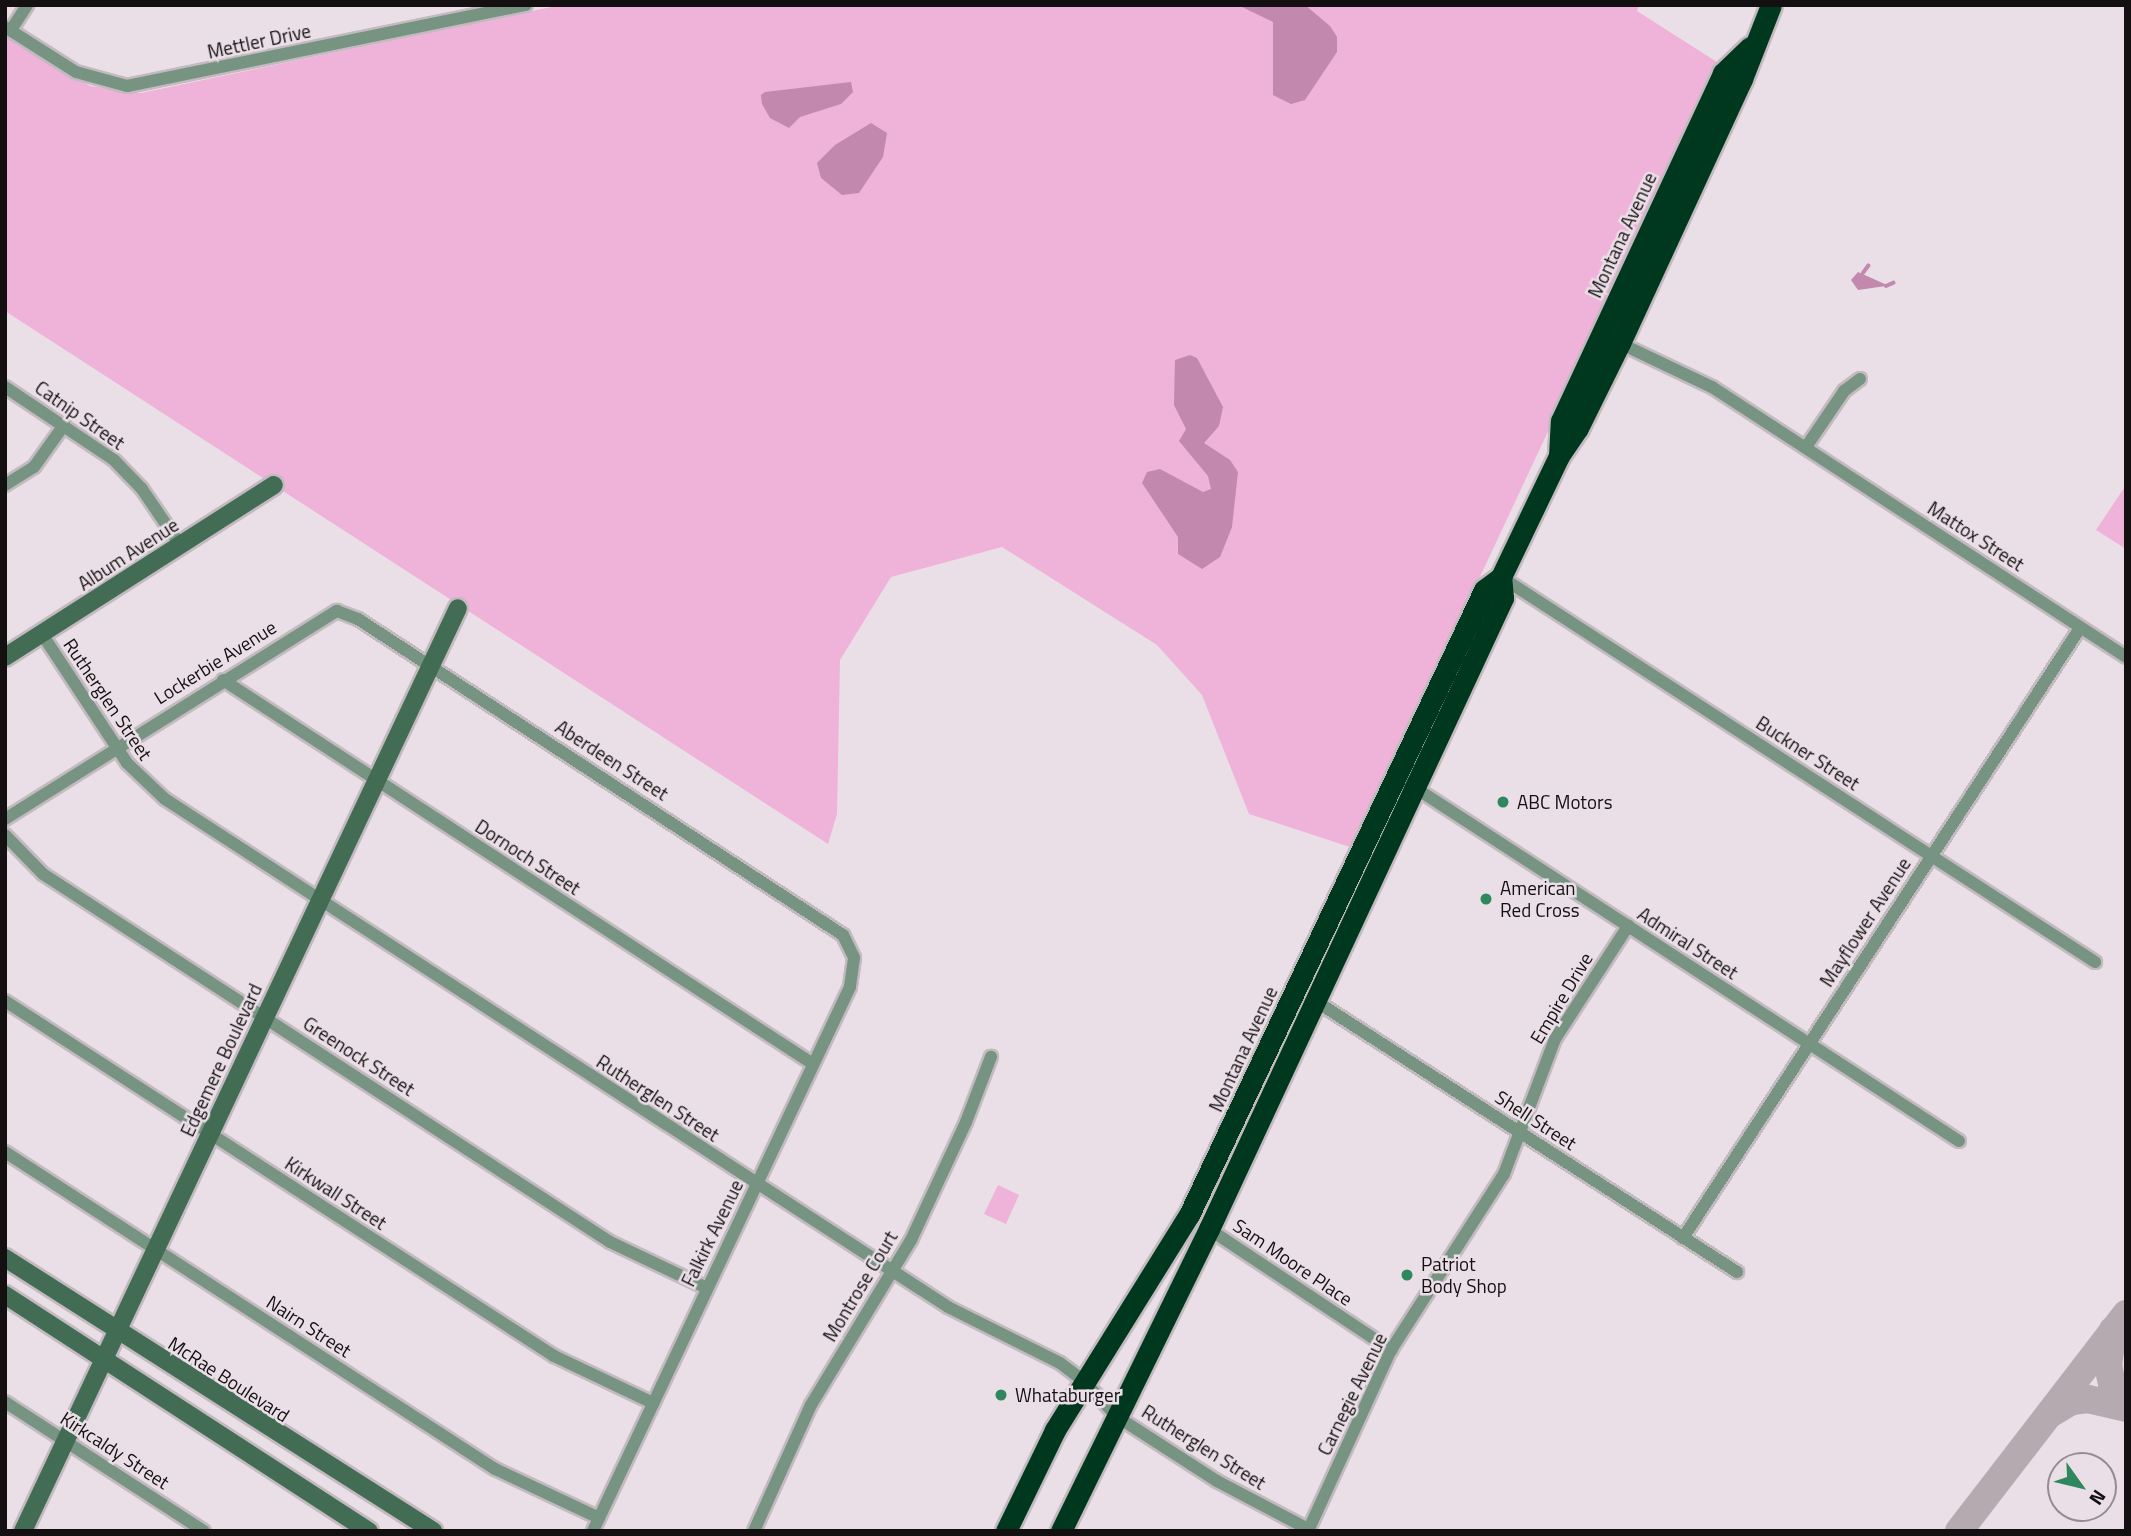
<!DOCTYPE html>
<style>
body{margin:0}
#map{position:relative;width:2131px;height:1536px;overflow:hidden;background:#eadfe6;font-family:"Titillium Web",sans-serif}
div>[style]{position:absolute}
.green>*{inset:0;background:#efb2d9}
.water>*{inset:0;background:#c288ae}
.stream>*{height:3.5px;margin:-1.75px;padding:0 1.75px;transform-origin:1.75px;border-radius:1.75px;background:#c288ae}
.taxiway>*{height:28px;margin:-14px;padding:0 14px;transform-origin:14px;border-radius:14px;background:#b4aab0}
.roads{filter:drop-shadow(2px 0 #c3bac0) drop-shadow(-2px 0 #c3bac0) drop-shadow(0 2px #c3bac0) drop-shadow(0 -2px #c3bac0)}
.street>*{height:12px;margin:-6px;padding:0 6px;transform-origin:6px;border-radius:6px;background:#779382}
.secondary>*{height:18px;margin:-9px;padding:0 9px;transform-origin:9px;border-radius:9px;background:#436c55}
.highway>*{height:21px;margin:-10.5px;padding:0 10.5px;transform-origin:10.5px;border-radius:10.5px;background:#00371f}
.dots>*{width:19px;height:19px;translate:-50% -50%;box-sizing:border-box;border:4px solid #eadfe6;border-radius:50%}
span{translate:-50% -50%;white-space:nowrap;text-align:center;line-height:1.15;-webkit-text-stroke:5px #eadfe6;paint-order:stroke}
.street-label{font-size:19px;color:#141012}
.poi-label{font-size:19px;color:#141012}
.left{translate:0 -50%;text-align:left}
.frame{position:absolute;inset:0;border:7px solid #141012;pointer-events:none}
.north{position:absolute;left:2047px;top:1452px;width:70px;height:70px;box-sizing:border-box;background:#eadfe6;border:2px solid #948c91;border-radius:50%;rotate:124deg;font-size:19px;font-weight:700;line-height:28px;text-align:center;color:#141012}
.north::after{content:'';display:block;margin:auto;width:24px;height:32px;background:#2f885d;clip-path:polygon(50% 0,100% 100%,50% 72%,0 100%)}
</style>
<div id="map">
<div class="green">
<div style="clip-path:polygon(561px 5px,1639px 5px,1637px 11px,1720px 64px,1353px 848px,1249px 814px,1202px 695px,1157px 645px,1002px 547px,891px 577px,840px 660px,837px 814px,828px 844px,5px 311px,5px 35px,90px 86px,141px 93px)"></div>
<div style="clip-path:polygon(2126px 485px,2126px 549px,2096px 530px)"></div>
<div style="clip-path:polygon(998px 1185px,1019px 1195px,1006px 1224px,984px 1214px)"></div>
</div>
<div class="water">
<div style="clip-path:polygon(1238px 5px,1305px 5px,1330px 26px,1337px 37px,1337px 52px,1305px 100px,1291px 104px,1273px 95px,1273px 22px)"></div>
<div style="clip-path:polygon(851px 82px,853px 92px,841px 104px,800px 117px,789px 128px,770px 118px,762px 104px,761px 95px,765px 92px)"></div>
<div style="clip-path:polygon(871px 123px,887px 133px,883px 157px,859px 193px,842px 195px,821px 178px,817px 163px,835px 145px)"></div>
<div style="clip-path:polygon(1858px 272px,1887px 285px,1886px 286px,1858px 290px,1851px 280px)"></div>
<div style="clip-path:polygon(1190px 355px,1197px 358px,1223px 407px,1219px 426px,1204px 443px,1230px 460px,1238px 472px,1232px 527px,1220px 557px,1202px 569px,1178px 554px,1178px 537px,1142px 483px,1147px 472px,1160px 469px,1203px 492px,1211px 489px,1208px 476px,1179px 441px,1186px 429px,1174px 405px,1175px 360px)"></div>
</div>
<div class="stream">
<div style="left:1863px;top:273px;width:9px;rotate:-54deg"></div>
<div style="left:1886px;top:286px;width:8px;rotate:-23deg"></div>
</div>
<div class="taxiway">
<div style="left:2113px;top:1330px;width:35px;rotate:98deg"></div>
<div style="left:2108px;top:1365px;width:19px;rotate:78deg"></div>
<div style="left:2112px;top:1384px;width:24px;rotate:54deg"></div>
<div style="left:2050px;top:1414px;width:26px;rotate:-31deg"></div>
<div style="left:2072px;top:1401px;width:16px;rotate:-7deg"></div>
<div style="left:2088px;top:1399px;width:39px;rotate:13deg"></div>
<div style="left:1959px;top:1531px;width:274px;rotate:-52.4deg"></div>
</div>
<div class="roads">
<div class="street">
<div style="left:5px;top:27px;width:84px;rotate:32.4deg"></div>
<div style="left:76px;top:72px;width:53px;rotate:15.4deg"></div>
<div style="left:127px;top:86px;width:407px;rotate:-11.5deg"></div>
<div style="left:11px;top:30px;width:30px;rotate:-57deg"></div>
<div style="left:1615px;top:341px;width:107px;rotate:25.4deg"></div>
<div style="left:1712px;top:387px;width:494px;rotate:33.1deg"></div>
<div style="left:5px;top:387px;width:131px;rotate:33.8deg"></div>
<div style="left:114px;top:460px;width:40px;rotate:46deg"></div>
<div style="left:142px;top:489px;width:68px;rotate:55.8deg"></div>
<div style="left:1806px;top:447px;width:68px;rotate:-55.8deg"></div>
<div style="left:1844px;top:391px;width:20px;rotate:-37deg"></div>
<div style="left:5px;top:485px;width:34px;rotate:-32deg"></div>
<div style="left:34px;top:467px;width:52px;rotate:-54.5deg"></div>
<div style="left:1501px;top:577px;width:708px;rotate:32.95deg"></div>
<div style="left:42px;top:634px;width:154px;rotate:56.6deg"></div>
<div style="left:127px;top:763px;width:52px;rotate:43.5deg"></div>
<div style="left:165px;top:799px;width:933px;rotate:32.97deg"></div>
<div style="left:948px;top:1307px;width:125px;rotate:26.6deg"></div>
<div style="left:1060px;top:1363px;width:31px;rotate:37deg"></div>
<div style="left:1085px;top:1382px;width:46px;rotate:47.6deg"></div>
<div style="left:1116px;top:1416px;width:120px;rotate:32.8deg"></div>
<div style="left:1217px;top:1481px;width:103px;rotate:27.8deg"></div>
<div style="left:223px;top:680px;width:704px;rotate:33.06deg"></div>
<div style="left:1397px;top:776px;width:670px;rotate:33deg"></div>
<div style="left:5px;top:819px;width:392px;rotate:-32.1deg"></div>
<div style="left:337px;top:611px;width:22px;rotate:21deg"></div>
<div style="left:358px;top:619px;width:579px;rotate:33.09deg"></div>
<div style="left:843px;top:935px;width:25px;rotate:64deg"></div>
<div style="left:854px;top:958px;width:29px;rotate:98deg"></div>
<div style="left:850px;top:987px;width:602px;rotate:115.29deg"></div>
<div style="left:5px;top:835px;width:54px;rotate:45.7deg"></div>
<div style="left:43px;top:874px;width:676px;rotate:32.98deg"></div>
<div style="left:610px;top:1242px;width:107px;rotate:25.4deg"></div>
<div style="left:1314px;top:1000px;width:503px;rotate:32.74deg"></div>
<div style="left:5px;top:1001px;width:654px;rotate:32.89deg"></div>
<div style="left:554px;top:1356px;width:110px;rotate:25.4deg"></div>
<div style="left:5px;top:1152px;width:584px;rotate:32.9deg"></div>
<div style="left:495px;top:1469px;width:115px;rotate:25.2deg"></div>
<div style="left:1209px;top:1229px;width:219px;rotate:33.6deg"></div>
<div style="left:1683px;top:1238px;width:728px;rotate:-56.94deg"></div>
<div style="left:5px;top:1402px;width:237px;rotate:33deg"></div>
<div style="left:754px;top:1531px;width:138px;rotate:-65.7deg"></div>
<div style="left:811px;top:1405px;width:193px;rotate:-58.8deg"></div>
<div style="left:911px;top:1240px;width:130px;rotate:-65deg"></div>
<div style="left:966px;top:1122px;width:70px;rotate:-69deg"></div>
<div style="left:1308px;top:1531px;width:199px;rotate:-65.4deg"></div>
<div style="left:1391px;top:1350px;width:209px;rotate:-57.3deg"></div>
<div style="left:1504px;top:1174px;width:144px;rotate:-69.3deg"></div>
<div style="left:1555px;top:1039px;width:135px;rotate:-57.1deg"></div>
</div>
<div class="secondary">
<div style="left:5px;top:657px;width:319px;rotate:-32.6deg"></div>
<div style="left:5px;top:1258px;width:508px;rotate:32.53deg"></div>
<div style="left:5px;top:1295px;width:434px;rotate:33deg"></div>
<div style="left:23px;top:1531px;width:1020px;rotate:-64.77deg"></div>
</div>
<div class="highway">
<div style="left:1559px;top:456px;width:35px;rotate:-87deg"></div>
<div style="left:1561px;top:421px;width:384px;rotate:-65deg"></div>
<div style="left:1723px;top:73px;width:37px;rotate:-44deg"></div>
<div style="left:1006px;top:1531px;width:112px;rotate:-64.1deg"></div>
<div style="left:1055px;top:1430px;width:253px;rotate:-58.1deg"></div>
<div style="left:1189px;top:1215px;width:691px;rotate:-64.73deg"></div>
<div style="left:1484px;top:590px;width:21px;rotate:-37deg"></div>
<div style="left:1501px;top:577px;width:134px;rotate:-64.4deg"></div>
<div style="left:1559px;top:456px;width:34px;rotate:-56deg"></div>
<div style="left:1578px;top:428px;width:95px;rotate:-63.7deg"></div>
<div style="left:1620px;top:343px;width:291px;rotate:-65.2deg"></div>
<div style="left:1742px;top:79px;width:79px;rotate:-68.6deg"></div>
<div style="left:1061px;top:1531px;width:336px;rotate:-63.9deg"></div>
<div style="left:1209px;top:1229px;width:696px;rotate:-65.02deg"></div>
<div style="left:1503px;top:598px;width:21px;rotate:-95deg"></div>
</div>
</div>
<div class="dots">
<div style="left:1503px;top:802px;background:#2f885d"></div>
<div style="left:1486px;top:899px;background:#2f885d"></div>
<div style="left:1407px;top:1275px;background:#2f885d"></div>
<div style="left:1001px;top:1395px;background:#2f885d"></div>
</div>
<div class="street-label">
<span style="left:259px;top:41px;rotate:-12deg">Mettler Drive</span>
<span style="left:1622px;top:235px;rotate:-65deg">Montana Avenue</span>
<span style="left:80px;top:415px;rotate:35deg">Catnip Street</span>
<span style="left:1976px;top:536px;rotate:33deg">Mattox Street</span>
<span style="left:128px;top:554px;rotate:-33deg">Album Avenue</span>
<span style="left:215px;top:662px;rotate:-32deg">Lockerbie Avenue</span>
<span style="left:108px;top:699px;rotate:56deg">Rutherglen Street</span>
<span style="left:1808px;top:753px;rotate:33deg">Buckner Street</span>
<span style="left:612px;top:760px;rotate:33deg">Aberdeen Street</span>
<span style="left:528px;top:857px;rotate:33deg">Dornoch Street</span>
<span style="left:1865px;top:922px;rotate:-57deg">Mayflower Avenue</span>
<span style="left:1688px;top:943px;rotate:33deg">Admiral Street</span>
<span style="left:1561px;top:998px;rotate:-59deg">Empire Drive</span>
<span style="left:1243px;top:1049px;rotate:-65deg">Montana Avenue</span>
<span style="left:359px;top:1056px;rotate:33deg">Greenock Street</span>
<span style="left:221px;top:1060px;rotate:-65deg">Edgemere Boulevard</span>
<span style="left:658px;top:1098px;rotate:33deg">Rutherglen Street</span>
<span style="left:1536px;top:1120px;rotate:33deg">Shell Street</span>
<span style="left:336px;top:1193px;rotate:33deg">Kirkwall Street</span>
<span style="left:712px;top:1233px;rotate:-64deg">Falkirk Avenue</span>
<span style="left:1293px;top:1262px;rotate:34deg">Sam Moore Place</span>
<span style="left:860px;top:1286px;rotate:-59deg">Montrose Court</span>
<span style="left:309px;top:1326px;rotate:33deg">Nairn Street</span>
<span style="left:229px;top:1379px;rotate:33deg">McRae Boulevard</span>
<span style="left:1352px;top:1394px;rotate:-64deg">Carnegie Avenue</span>
<span style="left:1204px;top:1447px;rotate:32deg">Rutherglen Street</span>
<span style="left:115px;top:1450px;rotate:33deg">Kirkcaldy Street</span>
</div>
<div class="poi-label">
<span class="left" style="left:1517px;top:802px">ABC Motors</span>
<span class="left" style="left:1500px;top:899px">American<br>Red Cross</span>
<span class="left" style="left:1421px;top:1275px">Patriot<br>Body Shop</span>
<span class="left" style="left:1015px;top:1395px">Whataburger</span>
</div>
<div class="frame"></div>
<div class="north">N</div>
</div>
